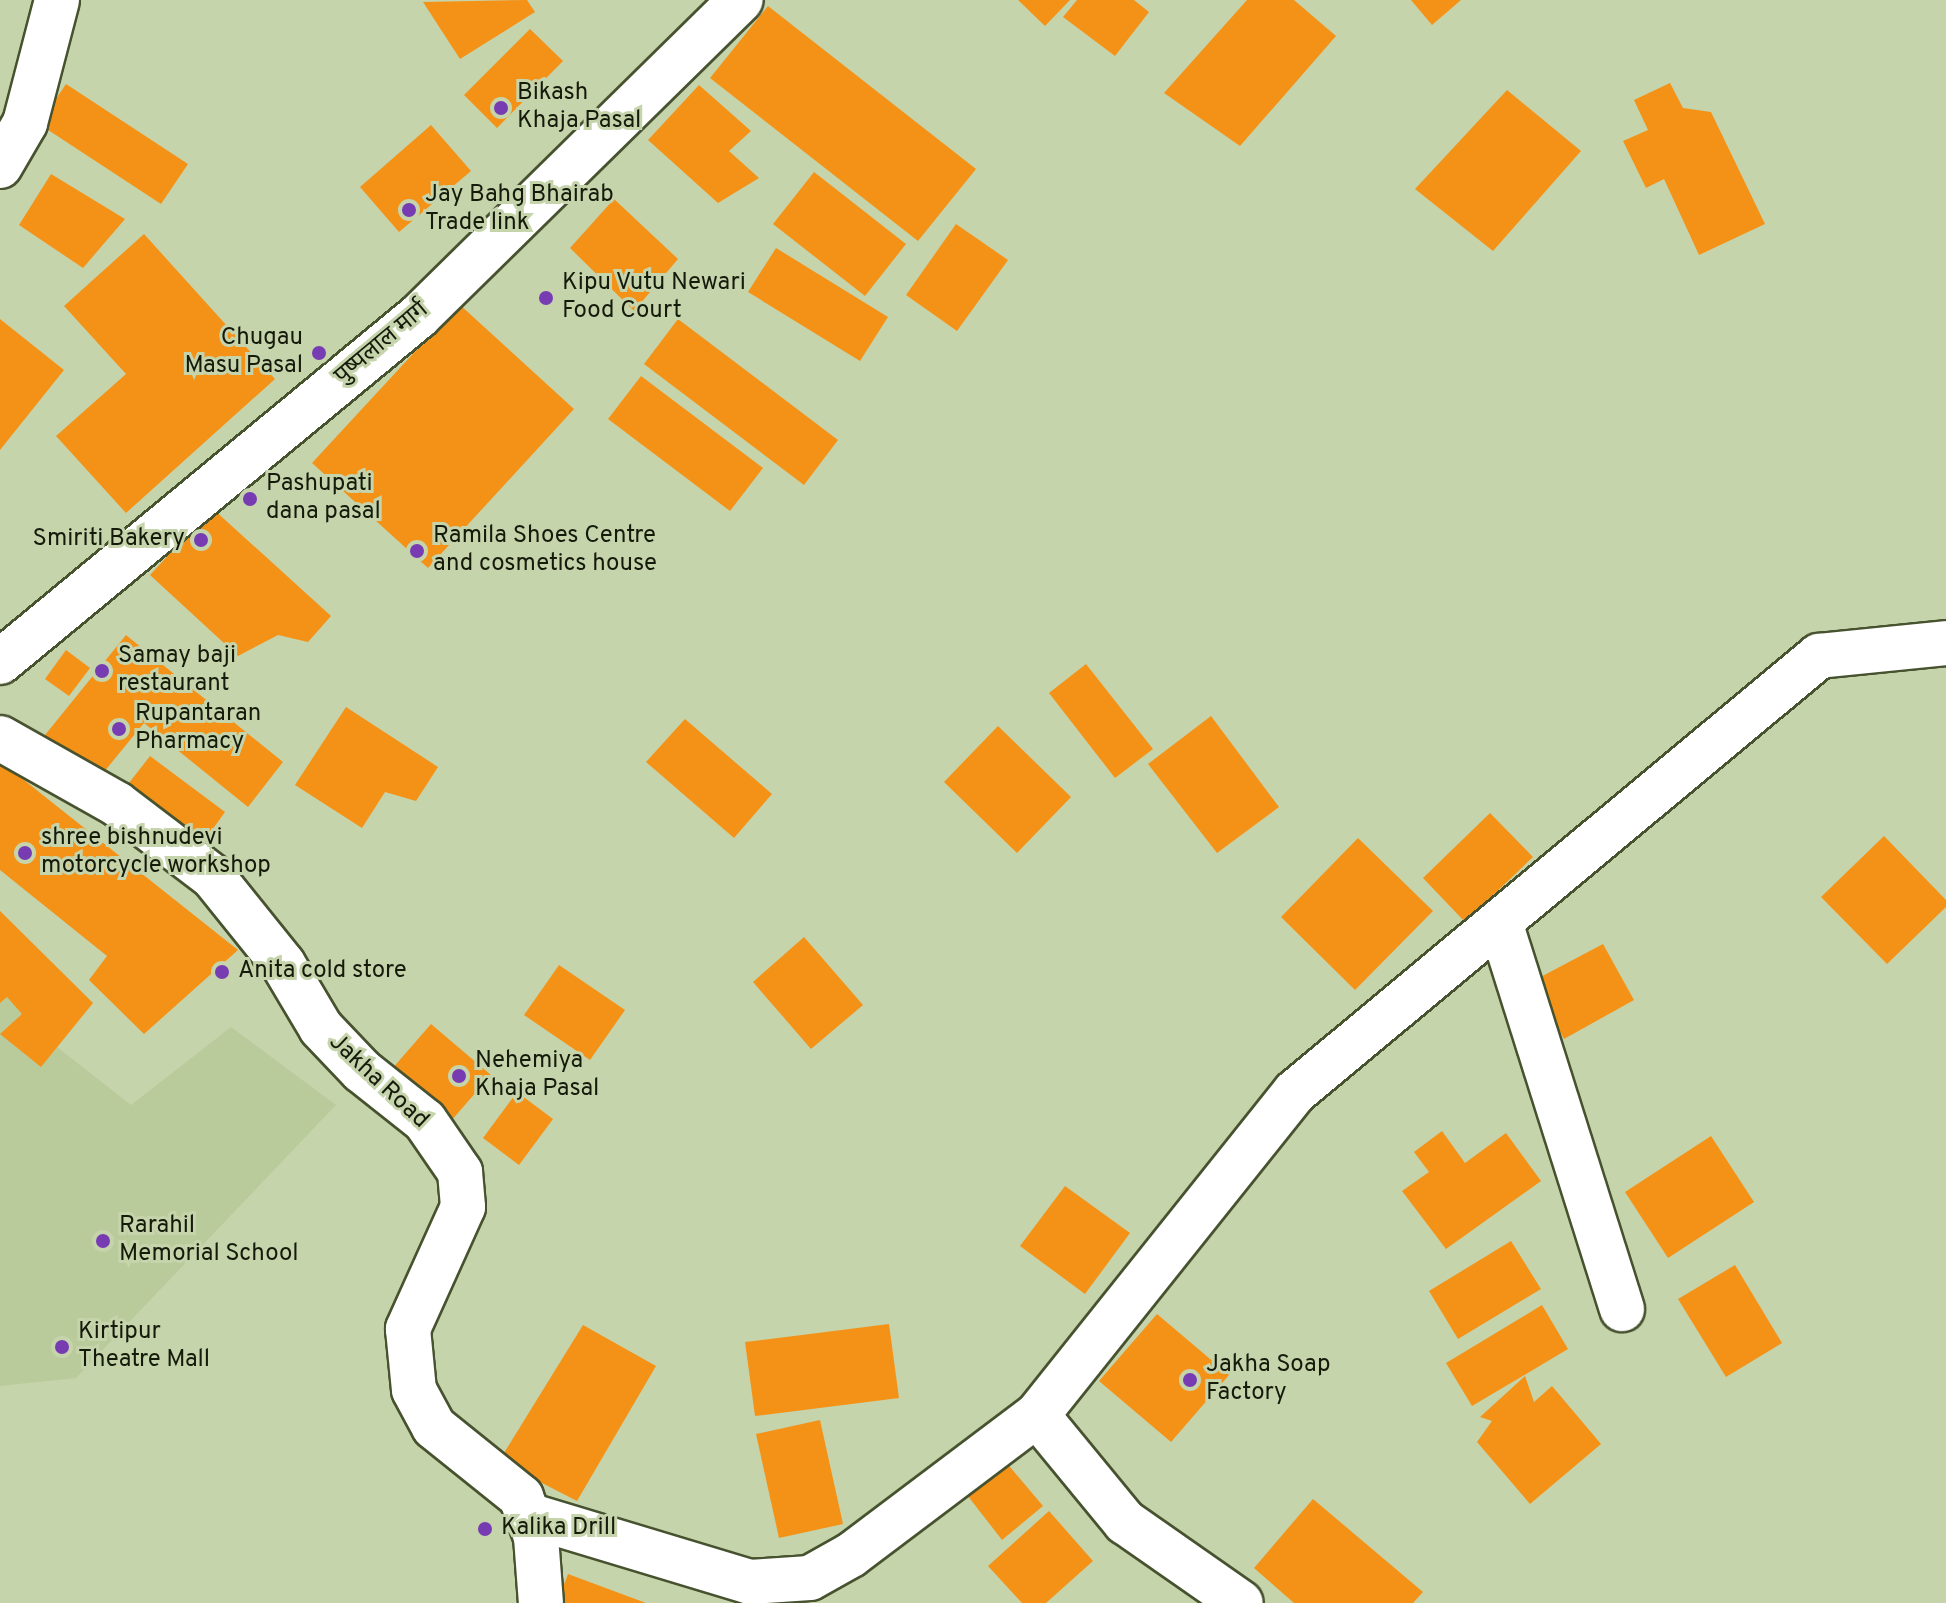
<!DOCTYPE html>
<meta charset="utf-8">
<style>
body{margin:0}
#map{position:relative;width:1946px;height:1603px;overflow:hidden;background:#c6d4ac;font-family:Overpass,"Noto Sans Devanagari",sans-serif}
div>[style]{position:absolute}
.built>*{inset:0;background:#bacb9b}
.building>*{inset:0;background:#f49217}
.roads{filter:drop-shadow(2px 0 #47522f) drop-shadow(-2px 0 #47522f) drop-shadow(0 2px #47522f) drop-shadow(0 -2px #47522f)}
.minor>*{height:44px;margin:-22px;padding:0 22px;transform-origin:22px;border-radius:22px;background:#fff}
.dots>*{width:22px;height:22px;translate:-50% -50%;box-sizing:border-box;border:4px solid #c6d4ac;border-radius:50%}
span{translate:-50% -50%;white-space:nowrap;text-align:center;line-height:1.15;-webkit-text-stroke:6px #c6d4ac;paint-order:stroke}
.poi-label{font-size:24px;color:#151a0b}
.left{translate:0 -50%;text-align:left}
.right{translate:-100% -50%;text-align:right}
.street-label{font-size:24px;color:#151a0b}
</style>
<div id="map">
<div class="built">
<div style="clip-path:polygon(0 911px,93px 1003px,57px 1047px,131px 1105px,231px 1027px,336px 1105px,76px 1378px,0 1386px)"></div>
</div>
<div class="building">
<div style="clip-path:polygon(527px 0,535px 12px,460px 59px,423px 2px)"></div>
<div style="clip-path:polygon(1018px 0,1070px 0,1045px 26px)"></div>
<div style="clip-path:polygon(1077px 0,1134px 0,1149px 12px,1115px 56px,1063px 17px)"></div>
<div style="clip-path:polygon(1247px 0,1294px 0,1336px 36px,1240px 146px,1164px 93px)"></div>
<div style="clip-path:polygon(1411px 0,1461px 0,1432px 25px)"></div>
<div style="clip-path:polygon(768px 6px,976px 169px,918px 241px,710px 78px)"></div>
<div style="clip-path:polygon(530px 29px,563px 61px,497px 128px,464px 95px)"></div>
<div style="clip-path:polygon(1670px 83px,1683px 108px,1711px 112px,1765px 224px,1699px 255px,1664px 179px,1646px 188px,1623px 141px,1648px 130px,1634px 100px)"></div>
<div style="clip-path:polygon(66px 84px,188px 164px,161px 204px,39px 124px)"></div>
<div style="clip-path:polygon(699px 85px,751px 131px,729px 151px,759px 178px,718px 203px,648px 140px)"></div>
<div style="clip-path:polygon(1507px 90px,1581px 151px,1493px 251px,1415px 189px)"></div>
<div style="clip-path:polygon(431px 125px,471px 171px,399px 232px,360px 187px)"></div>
<div style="clip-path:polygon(814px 172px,906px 244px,865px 296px,773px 224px)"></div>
<div style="clip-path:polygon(51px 174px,125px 219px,83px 268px,19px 225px)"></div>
<div style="clip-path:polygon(614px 199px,678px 259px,634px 311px,570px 248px)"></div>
<div style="clip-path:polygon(956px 224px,1008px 260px,957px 331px,906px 295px)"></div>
<div style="clip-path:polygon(144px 234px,275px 379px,126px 513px,56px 436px,126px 374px,64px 306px)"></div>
<div style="clip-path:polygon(776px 248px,888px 317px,860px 361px,748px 292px)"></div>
<div style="clip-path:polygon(459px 304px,574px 409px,428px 568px,312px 463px)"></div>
<div style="clip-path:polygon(0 319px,64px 370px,0 450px)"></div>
<div style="clip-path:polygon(678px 319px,838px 440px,804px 485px,644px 364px)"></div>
<div style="clip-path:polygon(641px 376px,763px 468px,730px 511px,608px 419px)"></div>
<div style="clip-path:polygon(212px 508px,331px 616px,308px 642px,278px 635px,238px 656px,150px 575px)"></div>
<div style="clip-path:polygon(126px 635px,283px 762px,248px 807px,144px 723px,99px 778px,45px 735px)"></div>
<div style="clip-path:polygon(66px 650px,90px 668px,69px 696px,45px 679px)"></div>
<div style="clip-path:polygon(1086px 664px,1153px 749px,1115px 778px,1049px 693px)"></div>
<div style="clip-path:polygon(346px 707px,438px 767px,416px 801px,385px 792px,362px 828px,295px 785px)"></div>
<div style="clip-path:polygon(1211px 716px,1279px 807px,1217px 853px,1148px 764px)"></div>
<div style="clip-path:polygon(685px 719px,772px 794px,734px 838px,646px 762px)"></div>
<div style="clip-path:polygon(998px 726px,1071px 797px,1017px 853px,944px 782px)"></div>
<div style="clip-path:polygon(150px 756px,225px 812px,202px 844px,125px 788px)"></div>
<div style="clip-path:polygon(0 761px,238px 950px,144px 1034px,89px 980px,107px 956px,0 870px)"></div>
<div style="clip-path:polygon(1490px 813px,1533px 857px,1465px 922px,1423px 878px)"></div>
<div style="clip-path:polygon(1884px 836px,1946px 900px,1946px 907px,1887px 964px,1821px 897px)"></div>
<div style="clip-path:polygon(1358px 838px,1433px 911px,1355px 990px,1281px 917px)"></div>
<div style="clip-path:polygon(0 911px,93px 1003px,41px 1067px,0 1034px,22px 1014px,7px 997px,0 1003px)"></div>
<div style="clip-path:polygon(804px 937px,863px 1005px,811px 1049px,753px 982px)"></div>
<div style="clip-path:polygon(1603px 944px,1634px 1000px,1564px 1039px,1533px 981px)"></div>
<div style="clip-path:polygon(559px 965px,625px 1010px,590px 1060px,524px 1015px)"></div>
<div style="clip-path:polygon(431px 1024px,491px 1075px,451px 1121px,391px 1070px)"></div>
<div style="clip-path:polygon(517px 1092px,553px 1119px,519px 1165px,483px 1138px)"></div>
<div style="clip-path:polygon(1442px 1131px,1465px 1163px,1506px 1133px,1541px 1181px,1446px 1249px,1402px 1191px,1429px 1172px,1414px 1152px)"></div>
<div style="clip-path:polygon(1711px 1136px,1754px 1202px,1668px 1258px,1625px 1192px)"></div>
<div style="clip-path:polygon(1065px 1186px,1130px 1233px,1085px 1294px,1020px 1246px)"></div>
<div style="clip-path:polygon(1511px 1241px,1541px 1289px,1458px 1339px,1429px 1291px)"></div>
<div style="clip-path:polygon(1735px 1265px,1782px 1343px,1726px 1377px,1678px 1299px)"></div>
<div style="clip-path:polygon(1542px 1305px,1568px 1349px,1472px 1406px,1446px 1363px)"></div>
<div style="clip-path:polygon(1157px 1314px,1229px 1375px,1171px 1442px,1099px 1381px)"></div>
<div style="clip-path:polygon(889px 1324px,899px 1398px,755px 1416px,745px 1342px)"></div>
<div style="clip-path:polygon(583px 1325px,656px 1366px,577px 1501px,499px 1461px)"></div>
<div style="clip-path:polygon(1525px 1376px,1534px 1402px,1552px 1386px,1601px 1444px,1530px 1504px,1477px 1442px,1492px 1421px,1480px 1417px)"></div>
<div style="clip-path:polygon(820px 1420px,843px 1524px,779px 1538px,756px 1434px)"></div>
<div style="clip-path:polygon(1005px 1461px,1043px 1506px,1002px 1540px,964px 1491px)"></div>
<div style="clip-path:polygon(1313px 1499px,1423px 1592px,1413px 1603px,1294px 1603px,1254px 1568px)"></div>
<div style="clip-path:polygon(1049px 1511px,1093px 1561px,1046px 1603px,1022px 1603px,988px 1566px)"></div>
<div style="clip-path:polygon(568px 1574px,646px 1603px,557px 1603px)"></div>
</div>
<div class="roads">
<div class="minor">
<div style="left:0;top:166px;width:50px;rotate:-59.8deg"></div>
<div style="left:25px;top:123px;width:127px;rotate:-75.4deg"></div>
<div style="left:0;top:662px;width:543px;rotate:-39.55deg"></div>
<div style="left:419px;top:316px;width:451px;rotate:-44.5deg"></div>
<div style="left:0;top:738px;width:134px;rotate:29.4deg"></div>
<div style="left:117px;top:804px;width:121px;rotate:37.2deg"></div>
<div style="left:213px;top:877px;width:112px;rotate:51.2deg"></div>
<div style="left:283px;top:964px;width:74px;rotate:59.3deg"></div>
<div style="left:321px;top:1028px;width:59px;rotate:46.4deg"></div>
<div style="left:362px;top:1071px;width:80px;rotate:38.4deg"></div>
<div style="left:425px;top:1121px;width:62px;rotate:55.5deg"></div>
<div style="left:460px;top:1172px;width:35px;rotate:85deg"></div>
<div style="left:463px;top:1207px;width:134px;rotate:114.3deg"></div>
<div style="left:408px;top:1329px;width:61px;rotate:84.4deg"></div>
<div style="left:414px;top:1390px;width:42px;rotate:61.6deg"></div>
<div style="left:434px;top:1427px;width:112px;rotate:38.8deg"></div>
<div style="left:521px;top:1497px;width:43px;rotate:69.4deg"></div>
<div style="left:536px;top:1537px;width:66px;rotate:85.7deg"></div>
<div style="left:1500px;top:922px;width:406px;rotate:72.5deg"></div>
<div style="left:1037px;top:1415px;width:139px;rotate:50.6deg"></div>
<div style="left:1125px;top:1522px;width:141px;rotate:34.9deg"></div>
<div style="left:528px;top:1515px;width:232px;rotate:16.8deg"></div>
<div style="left:750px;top:1582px;width:60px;rotate:-3.8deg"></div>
<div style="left:810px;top:1578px;width:47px;rotate:-29.3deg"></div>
<div style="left:851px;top:1555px;width:233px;rotate:-37deg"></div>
<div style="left:1037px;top:1415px;width:413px;rotate:-51.4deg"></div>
<div style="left:1295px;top:1092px;width:682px;rotate:-39.76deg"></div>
<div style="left:1819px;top:656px;width:128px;rotate:-5.8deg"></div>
</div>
</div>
<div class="dots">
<div style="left:501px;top:108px;background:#773cb2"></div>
<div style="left:409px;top:210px;background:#773cb2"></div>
<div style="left:546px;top:298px;background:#773cb2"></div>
<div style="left:319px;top:353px;background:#773cb2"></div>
<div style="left:250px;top:499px;background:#773cb2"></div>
<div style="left:201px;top:540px;background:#773cb2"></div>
<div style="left:417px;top:551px;background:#773cb2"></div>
<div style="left:102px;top:671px;background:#773cb2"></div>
<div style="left:119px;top:729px;background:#773cb2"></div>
<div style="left:25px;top:853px;background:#773cb2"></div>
<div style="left:222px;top:972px;background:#773cb2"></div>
<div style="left:459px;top:1076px;background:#773cb2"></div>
<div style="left:103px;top:1241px;background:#773cb2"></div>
<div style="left:62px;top:1347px;background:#773cb2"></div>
<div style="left:1190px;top:1380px;background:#773cb2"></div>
<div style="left:485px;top:1529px;background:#773cb2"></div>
</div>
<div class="poi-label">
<span class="left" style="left:517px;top:108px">Bikash<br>Khaja Pasal</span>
<span class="left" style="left:425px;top:210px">Jay Bahg Bhairab<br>Trade link</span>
<span class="left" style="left:562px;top:298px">Kipu Vutu Newari<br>Food Court</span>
<span class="right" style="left:303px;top:353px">Chugau<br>Masu Pasal</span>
<span class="left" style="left:266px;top:499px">Pashupati<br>dana pasal</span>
<span class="left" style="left:433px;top:551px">Ramila Shoes Centre<br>and cosmetics house</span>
<span class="right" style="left:185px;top:540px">Smiriti Bakery</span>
<span class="left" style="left:118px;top:671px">Samay baji<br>restaurant</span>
<span class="left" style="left:135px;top:729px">Rupantaran<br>Pharmacy</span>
<span class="left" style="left:41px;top:853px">shree bishnudevi<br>motorcycle workshop</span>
<span class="left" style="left:238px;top:972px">Anita cold store</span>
<span class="left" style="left:475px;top:1076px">Nehemiya<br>Khaja Pasal</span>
<span class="left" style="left:119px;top:1241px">Rarahil<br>Memorial School</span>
<span class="left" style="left:78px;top:1347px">Kirtipur<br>Theatre Mall</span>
<span class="left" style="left:1206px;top:1380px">Jakha Soap<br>Factory</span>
<span class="left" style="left:501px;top:1529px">Kalika Drill</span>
</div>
<div class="street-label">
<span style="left:382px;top:344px;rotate:-40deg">पुष्पलाल मार्ग</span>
<span style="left:378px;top:1082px;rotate:43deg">Jakha Road</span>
</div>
</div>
